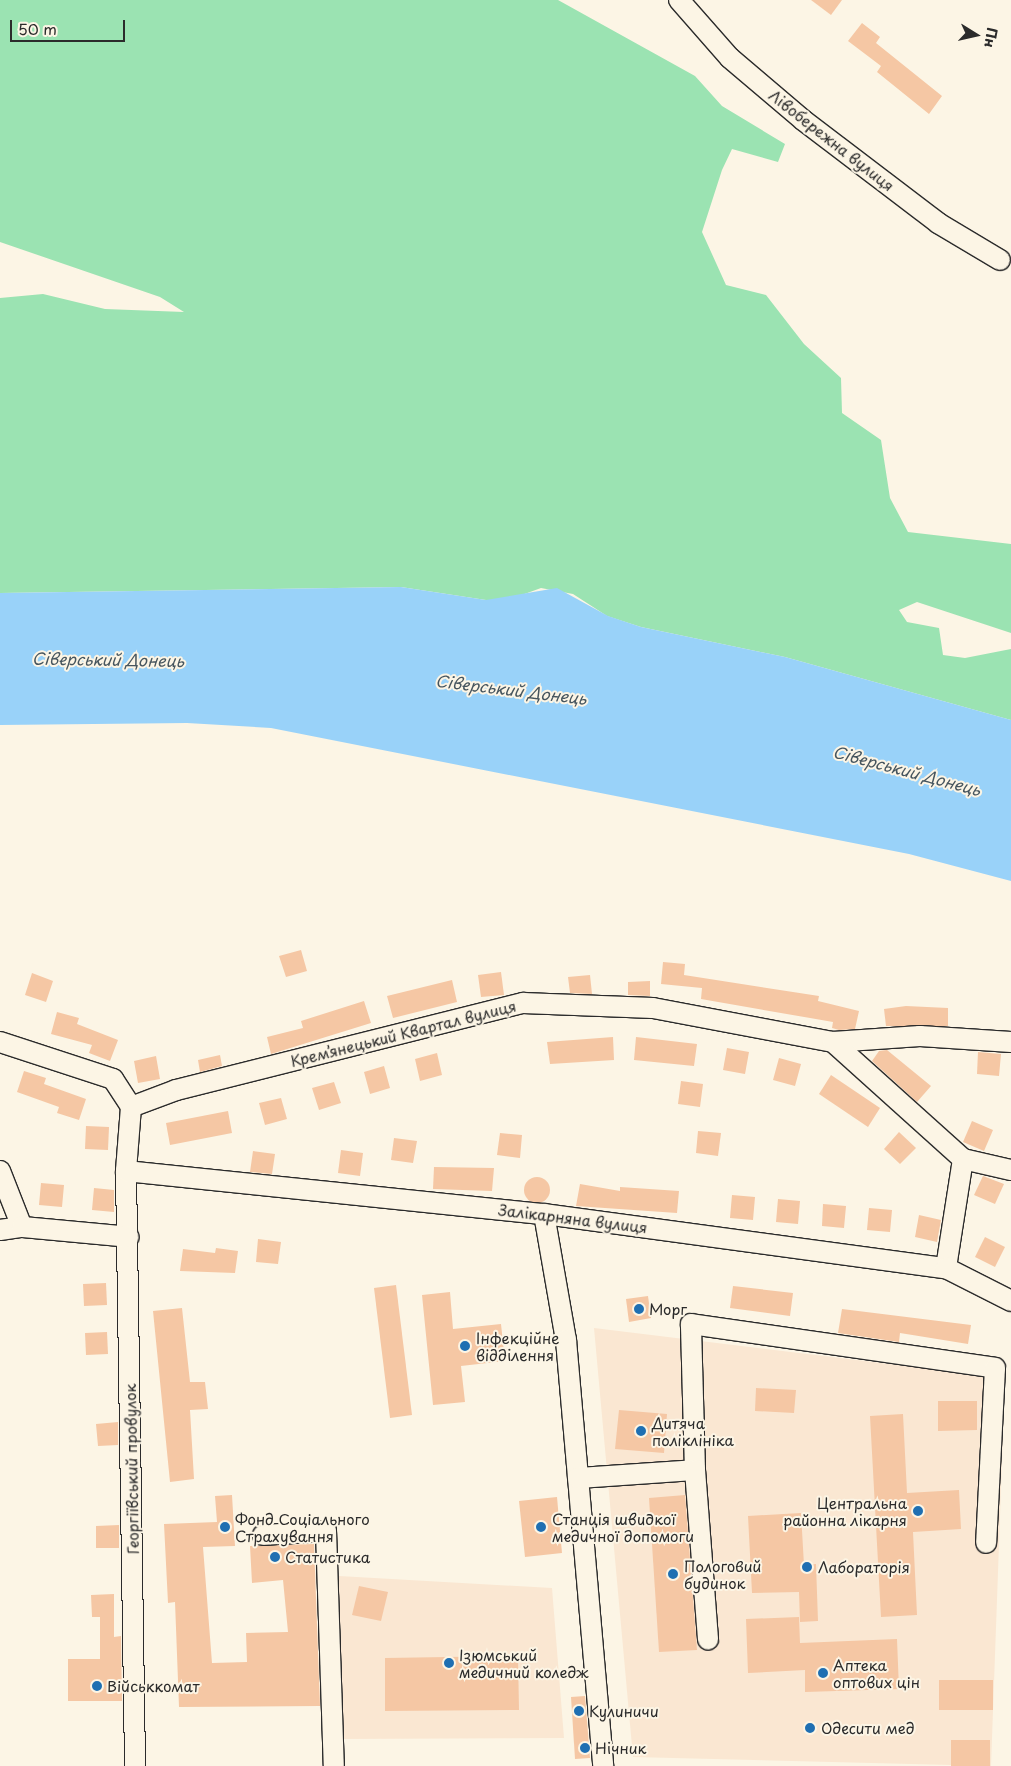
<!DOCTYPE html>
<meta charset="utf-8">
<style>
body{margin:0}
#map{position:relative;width:1011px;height:1766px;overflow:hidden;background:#fcf5e5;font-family:"Playpen Sans",sans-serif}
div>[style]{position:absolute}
.built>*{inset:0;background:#fae7d2}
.green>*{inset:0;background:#9be3b2}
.water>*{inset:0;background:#99d2f9}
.building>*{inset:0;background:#f5c7a4}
.round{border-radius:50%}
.roads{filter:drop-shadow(1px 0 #2b2b2b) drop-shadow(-1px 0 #2b2b2b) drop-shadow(0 1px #2b2b2b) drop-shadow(0 -1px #2b2b2b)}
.minor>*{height:20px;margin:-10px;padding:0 10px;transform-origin:10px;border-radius:10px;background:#fcf5e5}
.dots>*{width:14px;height:14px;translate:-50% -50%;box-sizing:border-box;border:2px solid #fcf5e5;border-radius:50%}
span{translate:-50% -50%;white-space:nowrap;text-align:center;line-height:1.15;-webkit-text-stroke:4px #fcf5e5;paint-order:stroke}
.street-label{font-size:15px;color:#2b2b2b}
.poi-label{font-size:15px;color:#2b2b2b}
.left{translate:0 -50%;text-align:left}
.right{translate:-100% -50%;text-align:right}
.water-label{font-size:16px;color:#46555e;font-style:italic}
.north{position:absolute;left:951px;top:10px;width:50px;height:50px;-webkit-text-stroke:4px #fcf5e5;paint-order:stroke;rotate:100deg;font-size:14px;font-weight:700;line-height:20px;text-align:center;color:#2b2b2b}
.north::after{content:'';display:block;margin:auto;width:18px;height:22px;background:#2b2b2b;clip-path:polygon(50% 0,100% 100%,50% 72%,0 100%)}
.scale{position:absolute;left:10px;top:20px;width:115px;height:22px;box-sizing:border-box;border:2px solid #2b2b2b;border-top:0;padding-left:6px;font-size:15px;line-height:18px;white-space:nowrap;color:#2b2b2b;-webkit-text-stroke:4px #fcf5e5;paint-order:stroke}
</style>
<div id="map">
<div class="built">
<div style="clip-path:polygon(594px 1328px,1005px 1378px,991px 1766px,633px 1757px)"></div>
<div style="clip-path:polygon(339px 1576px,552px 1588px,564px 1738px,340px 1739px)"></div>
</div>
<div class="green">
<div style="clip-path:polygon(0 0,558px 0,695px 76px,722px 106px,785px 144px,778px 162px,732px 149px,722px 170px,702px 232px,726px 285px,766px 295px,804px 344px,841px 378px,842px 413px,881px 440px,890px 498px,908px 532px,1011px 544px,1011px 633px,917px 602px,899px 610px,907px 622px,939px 628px,943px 655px,965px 658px,1011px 649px,1011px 720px,785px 657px,641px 627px,607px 616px,573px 594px,541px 588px,508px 600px,486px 600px,401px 587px,0 593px,0 298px,43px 294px,105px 309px,184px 312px,160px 297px,0 242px)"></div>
</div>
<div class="water">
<div style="clip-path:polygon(401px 587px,486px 600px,557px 588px,608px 616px,641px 627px,785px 657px,1011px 720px,1011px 881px,909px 854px,271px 728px,187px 723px,0 725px,0 593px)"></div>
</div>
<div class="building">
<div style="clip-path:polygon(811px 0,842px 0,831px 15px)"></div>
<div style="clip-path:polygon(862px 23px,880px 37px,876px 43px,942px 96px,929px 114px,877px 72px,881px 66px,848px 41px)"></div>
<div style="clip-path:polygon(301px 950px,307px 971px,286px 977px,279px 956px)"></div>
<div style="clip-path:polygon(663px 962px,685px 964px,684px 975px,819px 996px,818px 1001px,859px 1011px,855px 1029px,839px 1030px,832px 1028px,833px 1022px,701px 999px,702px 988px,661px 984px)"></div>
<div style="clip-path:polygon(501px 972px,504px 995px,481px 997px,478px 975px)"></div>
<div style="clip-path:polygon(32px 973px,53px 981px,46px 1002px,25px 995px)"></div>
<div style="clip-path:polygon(590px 975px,592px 994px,570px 993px,568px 977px)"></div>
<div style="clip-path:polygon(452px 980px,457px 1002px,393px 1018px,387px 996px)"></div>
<div style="clip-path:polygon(650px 981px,650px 996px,628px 995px,628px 982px)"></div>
<div style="clip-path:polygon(364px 1001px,371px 1023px,271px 1054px,267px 1037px,303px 1028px,301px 1021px)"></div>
<div style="clip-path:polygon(906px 1006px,948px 1008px,948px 1026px,886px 1026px,884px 1009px)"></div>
<div style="clip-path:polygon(57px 1012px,79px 1018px,77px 1024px,118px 1040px,110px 1061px,89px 1053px,92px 1045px,51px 1034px)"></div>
<div style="clip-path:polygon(613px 1037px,614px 1060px,550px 1064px,547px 1042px)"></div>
<div style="clip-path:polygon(636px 1037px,697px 1044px,694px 1066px,634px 1060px)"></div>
<div style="clip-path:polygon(727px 1048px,749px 1052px,745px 1074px,723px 1070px)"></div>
<div style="clip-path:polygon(887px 1050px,931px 1086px,917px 1102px,872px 1061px,879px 1051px)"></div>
<div style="clip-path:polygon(978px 1052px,1001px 1054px,999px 1076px,977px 1074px)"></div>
<div style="clip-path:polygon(437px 1053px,442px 1075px,420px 1081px,415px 1059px)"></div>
<div style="clip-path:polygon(220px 1055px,222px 1066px,200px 1072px,198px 1060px)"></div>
<div style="clip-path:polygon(156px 1056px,160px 1079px,138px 1083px,134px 1061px)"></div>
<div style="clip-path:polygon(779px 1058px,801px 1064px,795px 1086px,773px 1080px)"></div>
<div style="clip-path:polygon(384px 1066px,390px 1088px,370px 1094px,364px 1072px)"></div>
<div style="clip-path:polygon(24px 1071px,46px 1078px,44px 1084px,86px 1099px,79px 1120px,57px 1113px,59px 1107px,17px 1092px)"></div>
<div style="clip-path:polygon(831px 1075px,880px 1108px,868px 1127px,819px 1094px)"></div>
<div style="clip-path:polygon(681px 1081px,703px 1084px,700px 1107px,678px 1104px)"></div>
<div style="clip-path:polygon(334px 1082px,341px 1103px,319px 1110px,312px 1088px)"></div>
<div style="clip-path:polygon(281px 1098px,287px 1119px,265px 1125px,259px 1103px)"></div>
<div style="clip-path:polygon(228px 1111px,232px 1133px,170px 1145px,166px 1123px)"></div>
<div style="clip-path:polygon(972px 1121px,993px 1130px,984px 1151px,963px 1142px)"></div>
<div style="clip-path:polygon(86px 1126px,109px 1127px,108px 1150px,85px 1149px)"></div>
<div style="clip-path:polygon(698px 1131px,721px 1133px,718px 1156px,696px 1153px)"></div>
<div style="clip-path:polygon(899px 1132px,916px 1148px,900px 1164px,884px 1149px)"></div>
<div style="clip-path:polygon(500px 1133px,522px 1135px,520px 1158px,497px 1155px)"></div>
<div style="clip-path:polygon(394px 1138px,417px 1141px,413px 1163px,391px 1160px)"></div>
<div style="clip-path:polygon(341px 1150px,363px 1153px,360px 1176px,338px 1173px)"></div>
<div style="clip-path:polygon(253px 1151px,275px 1154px,272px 1174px,250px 1172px)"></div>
<div style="clip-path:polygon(434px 1167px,494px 1168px,492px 1191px,433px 1189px)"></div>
<div style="clip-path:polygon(983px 1176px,1004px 1184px,995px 1204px,974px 1195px)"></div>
<div class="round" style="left:524px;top:1177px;width:26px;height:26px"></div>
<div style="clip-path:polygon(41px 1183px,64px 1185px,62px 1207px,39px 1205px)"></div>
<div style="clip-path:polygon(580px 1184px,620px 1191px,620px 1187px,679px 1191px,677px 1213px,576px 1206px)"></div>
<div style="clip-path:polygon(94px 1188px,114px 1190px,114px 1212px,92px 1210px)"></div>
<div style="clip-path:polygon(732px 1195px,755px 1197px,753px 1220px,730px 1218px)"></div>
<div style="clip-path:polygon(778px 1199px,800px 1201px,798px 1224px,776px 1222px)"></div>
<div style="clip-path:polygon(823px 1204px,846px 1206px,844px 1228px,822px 1226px)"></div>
<div style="clip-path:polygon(869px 1208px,892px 1210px,890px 1232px,867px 1230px)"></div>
<div style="clip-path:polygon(919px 1215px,941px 1220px,937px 1242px,915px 1237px)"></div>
<div style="clip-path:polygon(985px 1237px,1005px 1247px,995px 1267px,975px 1257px)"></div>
<div style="clip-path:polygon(258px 1239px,281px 1242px,278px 1264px,256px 1262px)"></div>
<div style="clip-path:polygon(216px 1248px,238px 1251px,235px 1273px,180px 1271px,183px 1249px,215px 1253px)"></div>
<div style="clip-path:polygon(106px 1283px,107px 1305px,84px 1306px,83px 1284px)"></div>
<div style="clip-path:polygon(396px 1285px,412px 1415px,390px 1418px,374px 1288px)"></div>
<div style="clip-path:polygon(733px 1286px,793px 1293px,790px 1316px,730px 1308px)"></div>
<div style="clip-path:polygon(450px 1292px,453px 1329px,501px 1324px,505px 1361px,461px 1366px,465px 1402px,433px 1405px,422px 1295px)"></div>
<div style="clip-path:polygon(648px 1296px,651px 1318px,629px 1322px,626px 1299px)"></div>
<div style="clip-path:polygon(182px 1308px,190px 1382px,205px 1382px,208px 1409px,190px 1410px,194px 1479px,170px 1482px,153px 1311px)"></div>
<div style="clip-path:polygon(842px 1309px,971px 1325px,968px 1344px,900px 1333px,899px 1342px,838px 1333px)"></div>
<div style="clip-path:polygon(107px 1332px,108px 1354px,86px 1355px,85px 1333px)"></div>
<div style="clip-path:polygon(756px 1388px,796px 1390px,794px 1413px,755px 1411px)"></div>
<div style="clip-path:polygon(938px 1401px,977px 1401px,977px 1430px,938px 1431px)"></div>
<div style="clip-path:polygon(619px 1410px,667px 1414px,664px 1453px,615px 1449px)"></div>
<div style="clip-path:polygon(903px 1414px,907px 1493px,959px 1490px,961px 1529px,913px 1532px,917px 1615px,881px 1617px,870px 1416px)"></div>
<div style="clip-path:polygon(118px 1422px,118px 1445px,98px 1446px,96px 1424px)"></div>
<div style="clip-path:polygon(232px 1495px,235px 1546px,203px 1547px,212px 1663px,247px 1662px,246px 1633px,288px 1632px,283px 1580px,252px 1583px,250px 1546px,314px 1544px,320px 1706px,179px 1707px,175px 1602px,168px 1603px,164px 1524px,217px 1522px,215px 1496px)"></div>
<div style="clip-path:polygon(685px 1495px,697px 1650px,659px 1652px,649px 1498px)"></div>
<div style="clip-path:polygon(557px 1497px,562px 1553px,525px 1557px,519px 1501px)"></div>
<div style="clip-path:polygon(801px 1513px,804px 1565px,816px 1564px,818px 1621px,800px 1622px,799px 1592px,752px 1593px,748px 1516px)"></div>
<div style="clip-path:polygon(119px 1525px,119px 1548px,96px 1548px,96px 1526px)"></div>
<div style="clip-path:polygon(359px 1586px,388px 1592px,381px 1621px,352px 1615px)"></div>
<div style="clip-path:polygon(114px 1594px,114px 1637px,121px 1636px,122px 1701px,68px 1701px,68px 1659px,100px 1659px,100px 1617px,92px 1617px,91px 1595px)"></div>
<div style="clip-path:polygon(799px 1617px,800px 1643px,897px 1639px,899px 1689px,805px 1692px,805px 1670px,748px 1673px,746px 1619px)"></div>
<div style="clip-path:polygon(518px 1656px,519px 1710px,385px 1711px,385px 1658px)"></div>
<div style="clip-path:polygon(939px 1680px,993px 1680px,993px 1710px,939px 1710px)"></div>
<div style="clip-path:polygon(585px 1696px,590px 1758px,575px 1759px,571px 1697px)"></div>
<div style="clip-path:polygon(951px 1740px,990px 1740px,990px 1766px,951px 1766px)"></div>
</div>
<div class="roads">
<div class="minor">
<div style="left:679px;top:0;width:77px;rotate:48.7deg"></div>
<div style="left:730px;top:58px;width:96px;rotate:40.3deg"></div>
<div style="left:803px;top:120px;width:170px;rotate:37.3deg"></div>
<div style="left:938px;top:223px;width:72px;rotate:30.8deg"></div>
<div style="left:0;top:1042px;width:119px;rotate:18.1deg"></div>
<div style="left:113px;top:1079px;width:33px;rotate:57deg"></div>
<div style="left:131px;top:1107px;width:64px;rotate:94.5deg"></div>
<div style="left:126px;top:1171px;width:595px;rotate:89.13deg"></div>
<div style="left:833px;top:1042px;width:87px;rotate:-3.9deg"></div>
<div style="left:920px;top:1036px;width:91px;rotate:3.8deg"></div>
<div style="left:131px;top:1107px;width:48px;rotate:-20.7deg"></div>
<div style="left:176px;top:1090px;width:358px;rotate:-14.1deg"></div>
<div style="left:523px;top:1003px;width:130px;rotate:2.2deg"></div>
<div style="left:653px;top:1008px;width:183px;rotate:10.7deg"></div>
<div style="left:833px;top:1042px;width:175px;rotate:42deg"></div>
<div style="left:963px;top:1159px;width:110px;rotate:98.9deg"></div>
<div style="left:963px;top:1159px;width:49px;rotate:12.9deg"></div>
<div style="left:0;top:1171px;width:60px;rotate:68.6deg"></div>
<div style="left:126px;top:1171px;width:420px;rotate:5.9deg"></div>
<div style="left:544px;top:1214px;width:406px;rotate:7.7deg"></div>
<div style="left:946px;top:1268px;width:73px;rotate:26.9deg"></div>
<div style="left:544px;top:1214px;width:128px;rotate:80.1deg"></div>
<div style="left:566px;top:1340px;width:428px;rotate:85deg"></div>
<div style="left:0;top:1230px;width:22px;rotate:-8deg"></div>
<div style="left:22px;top:1227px;width:107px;rotate:5.3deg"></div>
<div style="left:695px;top:1470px;width:146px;rotate:-91.6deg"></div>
<div style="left:691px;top:1324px;width:307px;rotate:8.2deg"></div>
<div style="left:995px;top:1368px;width:175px;rotate:92.9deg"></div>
<div style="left:578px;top:1478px;width:117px;rotate:-3.9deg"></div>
<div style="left:695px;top:1470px;width:170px;rotate:85.6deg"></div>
<div style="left:263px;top:1535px;width:63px;rotate:-3.6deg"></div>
<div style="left:326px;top:1531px;width:235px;rotate:88.1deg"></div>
</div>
</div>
<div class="dots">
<div style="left:639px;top:1309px;background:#1f6fb2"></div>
<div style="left:465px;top:1346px;background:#1f6fb2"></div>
<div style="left:641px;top:1431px;background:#1f6fb2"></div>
<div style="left:918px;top:1511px;background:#1f6fb2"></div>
<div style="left:225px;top:1527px;background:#1f6fb2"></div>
<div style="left:541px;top:1527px;background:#1f6fb2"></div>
<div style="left:275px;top:1557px;background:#1f6fb2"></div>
<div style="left:807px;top:1567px;background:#1f6fb2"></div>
<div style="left:673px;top:1574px;background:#1f6fb2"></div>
<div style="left:449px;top:1663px;background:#1f6fb2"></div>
<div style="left:823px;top:1673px;background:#1f6fb2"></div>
<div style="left:97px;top:1686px;background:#1f6fb2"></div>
<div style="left:579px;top:1711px;background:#1f6fb2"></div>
<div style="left:810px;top:1728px;background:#1f6fb2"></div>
<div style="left:585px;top:1748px;background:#1f6fb2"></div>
</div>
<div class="street-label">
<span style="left:832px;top:140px;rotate:38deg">Лівобережна вулиця</span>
<span style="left:403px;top:1033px;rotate:-14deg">Крем’янецький Квартал вулиця</span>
<span style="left:573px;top:1218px;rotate:7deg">Залікарняна вулиця</span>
<span style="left:131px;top:1469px;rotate:-91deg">Георгіївський провулок</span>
</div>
<div class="poi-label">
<span class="left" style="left:649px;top:1309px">Морг</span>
<span class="left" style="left:476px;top:1346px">Інфекційне<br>відділення</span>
<span class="left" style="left:652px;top:1431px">Дитяча<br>поліклініка</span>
<span class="right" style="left:907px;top:1511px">Центральна<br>районна лікарня</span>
<span class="left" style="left:235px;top:1527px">Фонд Соцiального<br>Страхування</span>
<span class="left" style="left:552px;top:1527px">Станція швидкої<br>медичної допомоги</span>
<span class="left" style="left:285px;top:1557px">Статистика</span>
<span class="left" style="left:684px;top:1574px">Пологовий<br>будинок</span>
<span class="left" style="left:818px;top:1567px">Лабораторія</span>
<span class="left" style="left:459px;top:1663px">Ізюмський<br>медичний коледж</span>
<span class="left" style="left:833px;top:1673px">Аптека<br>оптових цін</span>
<span class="left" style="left:107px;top:1686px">Вiйськкомат</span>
<span class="left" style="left:589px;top:1711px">Кулиничи</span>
<span class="left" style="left:821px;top:1728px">Одесити мед</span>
<span class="left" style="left:595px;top:1748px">Нічник</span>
</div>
<div class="water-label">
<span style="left:108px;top:659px;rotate:1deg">Сіверський Донець</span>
<span style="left:511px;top:689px;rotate:7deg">Сіверський Донець</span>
<span style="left:907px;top:770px;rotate:15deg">Сіверський Донець</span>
</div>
<div class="north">Пн</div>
<div class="scale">50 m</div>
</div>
